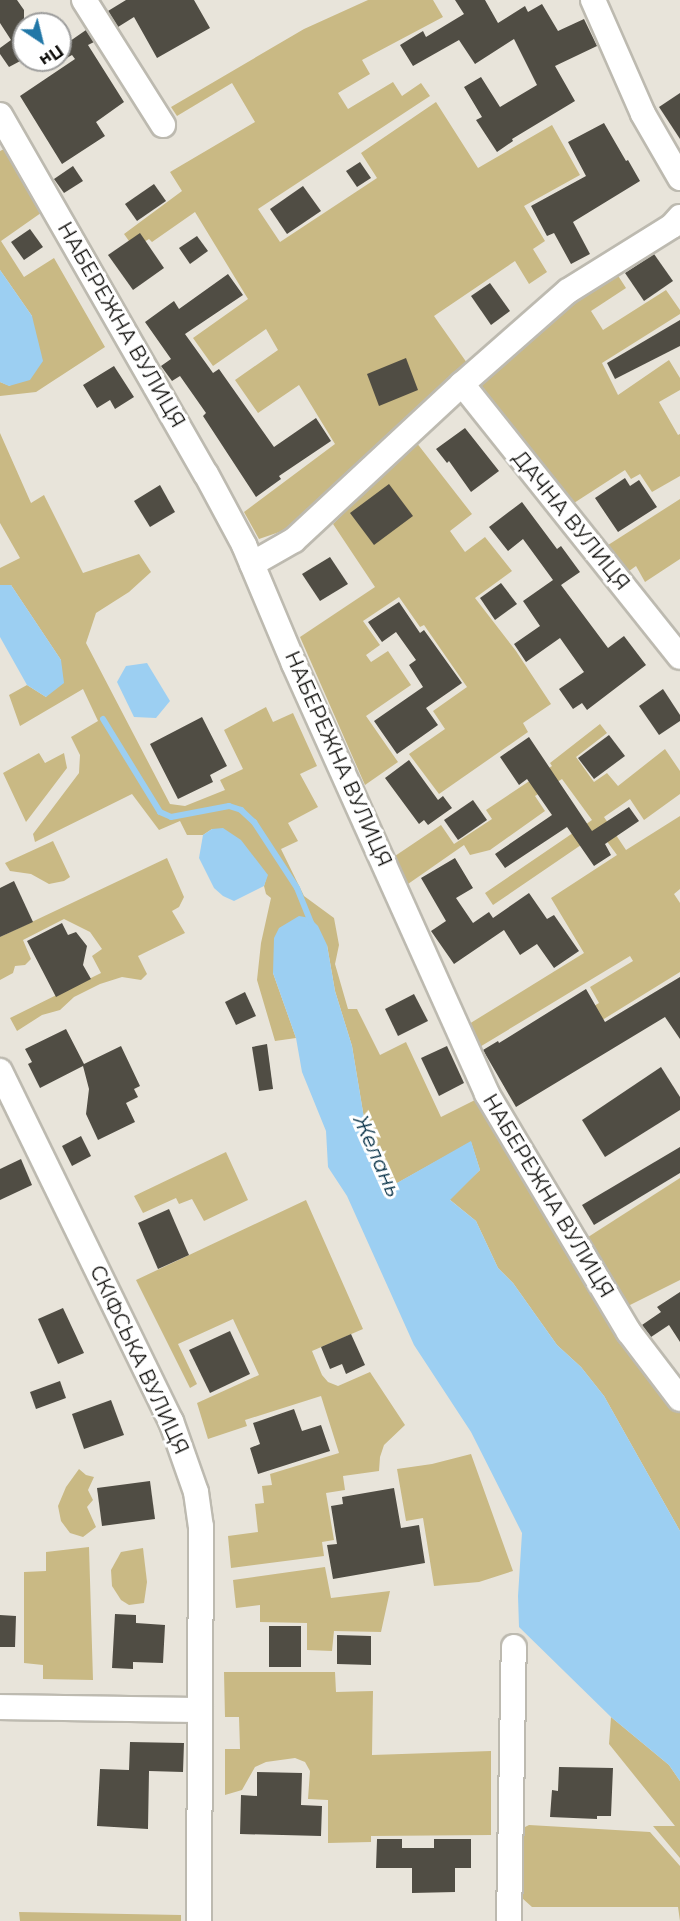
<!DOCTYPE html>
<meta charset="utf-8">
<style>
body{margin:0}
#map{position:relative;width:680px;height:1921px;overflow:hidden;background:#e8e4da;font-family:Montserrat,sans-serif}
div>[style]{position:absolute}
.green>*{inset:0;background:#c9b984}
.water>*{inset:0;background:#9ccff2}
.stream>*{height:6px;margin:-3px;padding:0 3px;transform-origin:3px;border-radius:3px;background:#9ccff2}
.building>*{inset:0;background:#504d44}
.roads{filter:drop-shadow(2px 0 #bdbab0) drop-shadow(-2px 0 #bdbab0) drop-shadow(0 2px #bdbab0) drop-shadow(0 -2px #bdbab0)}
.street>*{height:24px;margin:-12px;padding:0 12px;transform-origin:12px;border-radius:12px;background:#fff}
span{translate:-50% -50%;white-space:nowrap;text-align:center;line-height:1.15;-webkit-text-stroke:6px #fff;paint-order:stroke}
.street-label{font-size:20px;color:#0d0c09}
.water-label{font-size:21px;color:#052f45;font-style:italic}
.north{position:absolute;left:12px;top:12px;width:60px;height:60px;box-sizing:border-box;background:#fff;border:2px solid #9e9e9d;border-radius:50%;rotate:145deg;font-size:16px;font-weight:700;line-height:24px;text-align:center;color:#0d0c09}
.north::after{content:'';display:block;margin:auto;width:21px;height:27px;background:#2177a7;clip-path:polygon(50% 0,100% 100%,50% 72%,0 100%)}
</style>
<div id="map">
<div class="green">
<div style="clip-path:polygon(368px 0,433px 0,443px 17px,362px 60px,370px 74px,338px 93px,348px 109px,393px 82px,402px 96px,421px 83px,430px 96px,258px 209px,280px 242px,377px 178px,361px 153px,436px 102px,478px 168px,552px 125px,580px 175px,524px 206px,545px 241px,533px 249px,547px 272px,529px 284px,515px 261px,434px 316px,467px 363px,291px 528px,259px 539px,244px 512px,335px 444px,299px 385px,258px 413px,235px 380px,278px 350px,266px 329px,213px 366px,193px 338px,248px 299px,195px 212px,152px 242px,149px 239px,134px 248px,124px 234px,182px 191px,170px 172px,255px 122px,232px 83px,177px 116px,171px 107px,304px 29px)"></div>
<div style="clip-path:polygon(10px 146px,48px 208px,1px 241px,24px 277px,54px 258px,105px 347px,36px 392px,0 396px,0 382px,10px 386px,32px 316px,0 270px,0 151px)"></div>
<div style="clip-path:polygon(615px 271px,626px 288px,591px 311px,603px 330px,666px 290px,680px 310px,680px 314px,602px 363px,618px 395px,669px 360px,680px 378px,680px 390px,659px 402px,678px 435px,680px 434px,680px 476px,652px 492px,640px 474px,631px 479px,625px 470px,574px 503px,476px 384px,579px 294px)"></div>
<div style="clip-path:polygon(0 433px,31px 503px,44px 495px,83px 573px,139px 554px,151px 572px,129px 592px,96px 613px,86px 643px,170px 804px,185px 806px,225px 790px,220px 780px,243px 769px,224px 730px,266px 707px,273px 722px,293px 713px,317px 766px,300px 774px,318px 807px,288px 823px,298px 841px,281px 849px,304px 896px,334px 918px,339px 945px,335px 964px,348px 1009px,357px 1009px,380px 1055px,406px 1042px,441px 1117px,481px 1097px,680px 1409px,680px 1531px,604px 1396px,581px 1367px,557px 1345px,513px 1283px,498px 1268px,476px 1221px,449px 1199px,480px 1170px,471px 1142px,390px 1187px,368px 1142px,352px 1046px,335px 991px,327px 945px,273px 973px,296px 1038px,275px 1041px,257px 980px,261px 943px,271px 898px,266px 894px,264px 886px,267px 875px,212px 829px,203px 835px,187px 835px,180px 821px,159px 830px,132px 794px,35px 842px,33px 834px,79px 773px,80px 755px,71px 737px,98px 721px,83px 689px,20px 726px,9px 695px,27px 685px,46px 697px,61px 660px,11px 585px,0 585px,0 568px,20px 558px,0 523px)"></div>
<div style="clip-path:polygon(416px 442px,472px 514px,450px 531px,465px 552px,485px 537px,512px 571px,475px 598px,516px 651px,551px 704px,523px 723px,528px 732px,439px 794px,409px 754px,445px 729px,433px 711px,467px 687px,424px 625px,420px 627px,399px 597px,363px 621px,380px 645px,366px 655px,371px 662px,388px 651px,411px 685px,366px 716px,398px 762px,365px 785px,300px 637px,375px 587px,333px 524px)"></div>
<div style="clip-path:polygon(680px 499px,680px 559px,645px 582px,636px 566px,625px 574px,605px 547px)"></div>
<div style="clip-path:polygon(600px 724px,607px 733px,576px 757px,594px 782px,607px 773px,618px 786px,665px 749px,680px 771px,680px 794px,644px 820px,630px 799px,604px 817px,626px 850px,680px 816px,680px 889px,674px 894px,680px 903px,680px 972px,565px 1043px,572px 1019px,599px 1003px,590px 987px,633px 961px,630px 956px,478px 1048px,469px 1024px,584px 953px,551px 898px,617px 855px,600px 832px,493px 905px,485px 893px,592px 820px,562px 779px,535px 796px,545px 811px,490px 850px,470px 855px,464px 845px,408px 884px,395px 856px,441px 825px,454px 844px,492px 819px,486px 810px,552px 766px,550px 763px)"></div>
<div style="clip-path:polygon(39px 753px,45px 763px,64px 753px,67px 768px,26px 822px,3px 773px)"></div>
<div style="clip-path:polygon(53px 841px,70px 877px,64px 881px,49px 884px,31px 874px,10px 871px,5px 863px)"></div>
<div style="clip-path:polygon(167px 858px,184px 897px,179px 907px,172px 911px,185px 933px,138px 956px,147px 974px,141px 980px,122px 977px,100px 984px,74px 997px,60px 1010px,42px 1015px,17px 1031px,10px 1018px,101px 973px,92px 956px,102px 949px,90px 932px,64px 919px,23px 940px,31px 959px,25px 965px,15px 966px,13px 973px,0 980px,0 937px)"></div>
<div style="clip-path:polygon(226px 1152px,248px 1200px,204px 1221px,192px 1199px,179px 1204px,176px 1198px,143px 1213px,134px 1196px)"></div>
<div style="clip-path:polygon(680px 1178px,680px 1280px,626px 1307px,585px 1239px)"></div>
<div style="clip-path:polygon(306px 1200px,363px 1329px,312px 1351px,322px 1375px,328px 1382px,338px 1386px,370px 1372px,405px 1425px,384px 1445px,380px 1457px,379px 1471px,343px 1476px,345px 1490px,326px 1493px,334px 1540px,322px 1542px,324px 1556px,231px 1568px,228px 1536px,258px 1532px,255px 1504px,264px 1503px,262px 1486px,272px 1485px,270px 1474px,339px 1453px,321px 1396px,245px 1420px,247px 1426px,208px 1439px,197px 1403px,259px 1375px,233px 1319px,178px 1344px,197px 1384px,190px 1388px,136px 1280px)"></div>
<div style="clip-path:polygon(471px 1454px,513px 1571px,479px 1582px,434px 1586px,423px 1518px,406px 1521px,397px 1469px,432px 1464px)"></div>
<div style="clip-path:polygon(79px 1469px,86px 1475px,94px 1477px,88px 1490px,93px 1500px,87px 1507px,96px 1527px,83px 1537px,70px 1533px,61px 1521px,58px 1506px,66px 1487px)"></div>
<div style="clip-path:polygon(89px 1547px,93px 1680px,43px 1679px,43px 1665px,24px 1663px,24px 1572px,46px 1571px,46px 1552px)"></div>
<div style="clip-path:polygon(143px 1548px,147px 1582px,144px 1603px,129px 1605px,121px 1600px,112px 1586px,111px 1570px,121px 1552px)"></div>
<div style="clip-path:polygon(325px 1567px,331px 1598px,390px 1591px,381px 1632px,334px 1631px,332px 1651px,307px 1650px,307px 1623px,260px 1622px,260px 1605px,236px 1608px,233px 1580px)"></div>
<div style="clip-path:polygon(224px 1672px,335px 1672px,336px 1692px,373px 1691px,372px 1755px,491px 1751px,491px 1835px,371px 1836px,371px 1842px,328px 1843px,328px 1800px,308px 1799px,310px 1771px,305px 1762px,295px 1758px,266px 1762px,255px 1767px,242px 1790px,225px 1795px,225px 1749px,240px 1749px,239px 1717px,225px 1717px)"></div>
<div style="clip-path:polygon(611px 1717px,669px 1765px,680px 1781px,680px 1858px,653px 1826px,675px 1826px,609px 1744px)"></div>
<div style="clip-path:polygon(529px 1825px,650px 1832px,680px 1866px,680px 1921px,678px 1907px,532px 1907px,522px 1898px,523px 1828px)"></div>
<div style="clip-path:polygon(19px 1912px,181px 1915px,181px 1921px,20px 1921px)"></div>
</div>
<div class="water">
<div style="clip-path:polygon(0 270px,32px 316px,43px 361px,30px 380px,9px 386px,0 382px)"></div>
<div style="clip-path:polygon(0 585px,11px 585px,61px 660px,64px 683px,46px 697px,27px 685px,0 637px)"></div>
<div style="clip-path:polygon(147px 663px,170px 701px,156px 718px,134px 717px,117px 682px,126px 666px)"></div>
<div style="clip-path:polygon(223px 828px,241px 840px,268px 875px,264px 886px,234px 901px,223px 896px,214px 888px,199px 858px,203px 835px,212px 829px)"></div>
<div style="clip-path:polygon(299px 916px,310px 918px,318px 926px,327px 945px,335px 991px,352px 1046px,368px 1142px,390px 1187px,471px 1141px,480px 1170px,450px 1200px,476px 1221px,498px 1268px,513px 1283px,557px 1345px,581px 1367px,604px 1396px,680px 1531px,680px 1781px,669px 1765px,611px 1717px,519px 1627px,518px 1596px,522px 1533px,471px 1432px,414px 1345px,347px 1196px,328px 1167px,326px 1131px,302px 1072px,296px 1038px,273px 973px,274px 938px,279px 928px)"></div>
</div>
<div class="stream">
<div style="left:103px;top:719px;width:109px;rotate:58.5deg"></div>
<div style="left:160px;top:812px;width:12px;rotate:24deg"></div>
<div style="left:171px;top:817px;width:59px;rotate:-10.7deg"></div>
<div style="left:229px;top:806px;width:13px;rotate:18deg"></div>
<div style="left:241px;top:810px;width:18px;rotate:43deg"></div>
<div style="left:254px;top:822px;width:79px;rotate:56.9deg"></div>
<div style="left:297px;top:888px;width:38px;rotate:68deg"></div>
</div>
<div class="building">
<div style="clip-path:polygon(0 0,17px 0,24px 10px,24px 59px,9px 67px,0 54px,0 48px,11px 40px,0 23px)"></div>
<div style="clip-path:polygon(126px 0,194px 0,210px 28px,157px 58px,134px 17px,118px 27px,108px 11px)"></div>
<div style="clip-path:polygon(455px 0,485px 0,498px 23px,525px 6px,528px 12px,542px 4px,558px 31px,584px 19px,597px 46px,555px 66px,575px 101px,512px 139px,513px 141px,497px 152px,476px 120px,482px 117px,464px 87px,481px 77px,500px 107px,537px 85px,514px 39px,475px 64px,459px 40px,413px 66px,400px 45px,423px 31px,426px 37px,464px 14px)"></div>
<div style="clip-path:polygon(86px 30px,94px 42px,88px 45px,124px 102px,96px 122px,105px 136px,62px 164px,20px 96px,75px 59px,72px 55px,65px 59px,60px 48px)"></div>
<div style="clip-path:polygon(680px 93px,680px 139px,659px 107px)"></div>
<div style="clip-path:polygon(604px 123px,626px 161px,628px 160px,640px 181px,573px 222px,590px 254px,571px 264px,554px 233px,547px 236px,531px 206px,586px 176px,568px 142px)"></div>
<div style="clip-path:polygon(360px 162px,371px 178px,357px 187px,346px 171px)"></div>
<div style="clip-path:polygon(73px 166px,83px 181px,64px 193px,54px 179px)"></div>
<div style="clip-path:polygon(154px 184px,166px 201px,137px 221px,125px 204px)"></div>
<div style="clip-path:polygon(303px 186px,321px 211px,287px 234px,270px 209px)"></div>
<div style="clip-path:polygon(30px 229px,43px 247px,24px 260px,11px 242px)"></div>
<div style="clip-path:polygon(140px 233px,164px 268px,133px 290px,108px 255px)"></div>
<div style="clip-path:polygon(197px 236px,208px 251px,190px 264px,179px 248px)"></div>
<div style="clip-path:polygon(654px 254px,673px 281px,644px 301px,625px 273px)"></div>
<div style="clip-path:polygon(228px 274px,243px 295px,185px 334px,213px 373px,219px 369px,274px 447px,316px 418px,331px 441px,279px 476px,281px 479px,256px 497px,203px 416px,206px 413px,180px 376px,172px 381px,161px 366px,171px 359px,145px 322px,174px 301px,179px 309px)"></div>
<div style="clip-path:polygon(490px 283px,510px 311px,491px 325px,471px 296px)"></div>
<div style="clip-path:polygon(680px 320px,680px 346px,615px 379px,607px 363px)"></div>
<div style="clip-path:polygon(406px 358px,418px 390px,379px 406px,367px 374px)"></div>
<div style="clip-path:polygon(114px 366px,134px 397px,115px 409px,110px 400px,97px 408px,83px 385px)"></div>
<div style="clip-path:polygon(465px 428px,499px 471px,471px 492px,449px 461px,447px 463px,436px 449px)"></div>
<div style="clip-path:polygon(625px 478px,630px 486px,639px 480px,657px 507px,618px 532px,595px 498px)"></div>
<div style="clip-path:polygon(389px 484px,413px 516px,374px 545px,350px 513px)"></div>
<div style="clip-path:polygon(160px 485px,175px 512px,150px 527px,134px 501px)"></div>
<div style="clip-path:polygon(522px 502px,557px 549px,561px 546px,580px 572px,561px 585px,608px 648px,624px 636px,646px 665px,587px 710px,582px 703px,573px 709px,559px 689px,584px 672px,560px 638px,526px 662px,514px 644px,540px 626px,523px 601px,553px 580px,523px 539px,508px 551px,489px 527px)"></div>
<div style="clip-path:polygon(330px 557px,348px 584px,320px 601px,302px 574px)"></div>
<div style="clip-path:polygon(501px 583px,517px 604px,495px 620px,480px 598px)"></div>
<div style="clip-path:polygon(399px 602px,420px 633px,424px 630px,462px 683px,426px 708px,438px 725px,397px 754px,374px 721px,423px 687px,409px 665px,416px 660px,396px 632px,382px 642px,368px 622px)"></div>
<div style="clip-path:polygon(663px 689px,680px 715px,680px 721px,659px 735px,639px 706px)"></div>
<div style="clip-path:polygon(202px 717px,227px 766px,210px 775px,213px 782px,178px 799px,150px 744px)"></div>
<div style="clip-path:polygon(609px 735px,625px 756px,594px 779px,578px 758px)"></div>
<div style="clip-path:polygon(529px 737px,592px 831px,629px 807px,639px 821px,605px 844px,611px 855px,594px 866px,567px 827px,505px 868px,495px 854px,552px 815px,527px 779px,519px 785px,500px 757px)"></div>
<div style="clip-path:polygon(409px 760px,438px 800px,443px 796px,452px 808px,428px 825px,424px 820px,419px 824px,385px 778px)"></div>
<div style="clip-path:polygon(473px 800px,487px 820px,458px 840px,444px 820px)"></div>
<div style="clip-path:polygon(455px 858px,473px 888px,456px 898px,473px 923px,489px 912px,493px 918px,529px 893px,547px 919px,554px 915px,579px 951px,554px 968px,537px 944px,520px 955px,504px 930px,454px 964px,431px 931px,446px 921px,421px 878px)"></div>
<div style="clip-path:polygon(14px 881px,33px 922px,0 937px,0 888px)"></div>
<div style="clip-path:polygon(62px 923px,68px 935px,76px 932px,87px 946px,83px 965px,91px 979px,56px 997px,27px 941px)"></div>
<div style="clip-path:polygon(680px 977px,680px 1039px,665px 1017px,516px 1107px,483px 1050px,498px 1041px,499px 1043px,586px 989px,605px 1022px)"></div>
<div style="clip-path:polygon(245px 992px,256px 1016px,236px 1025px,225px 1002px)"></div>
<div style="clip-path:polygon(414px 994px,428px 1021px,398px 1036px,385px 1009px)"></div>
<div style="clip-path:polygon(66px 1029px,84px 1064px,121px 1046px,140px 1086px,134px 1089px,138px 1097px,126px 1103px,135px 1122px,98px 1140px,86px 1114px,89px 1089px,83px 1066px,40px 1088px,28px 1064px,32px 1062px,25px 1049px)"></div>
<div style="clip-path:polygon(267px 1044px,273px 1089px,259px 1091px,252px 1047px)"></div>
<div style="clip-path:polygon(447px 1046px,464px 1083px,439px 1096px,421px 1058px)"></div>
<div style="clip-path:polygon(661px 1067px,680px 1097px,680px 1110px,605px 1157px,582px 1120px)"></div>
<div style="clip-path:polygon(81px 1136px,91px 1156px,72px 1166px,62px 1146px)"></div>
<div style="clip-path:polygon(680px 1147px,680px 1173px,594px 1225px,582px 1205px)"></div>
<div style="clip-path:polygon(21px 1159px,32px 1185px,0 1200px,0 1169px)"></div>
<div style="clip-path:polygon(169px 1209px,189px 1255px,158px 1269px,138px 1223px)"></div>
<div style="clip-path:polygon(680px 1292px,680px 1342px,669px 1325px,651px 1337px,642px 1325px,661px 1312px,657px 1307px)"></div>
<div style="clip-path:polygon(63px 1308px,84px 1353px,58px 1364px,38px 1319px)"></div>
<div style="clip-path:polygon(230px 1331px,250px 1374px,210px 1393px,189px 1350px)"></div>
<div style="clip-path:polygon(351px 1334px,365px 1365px,346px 1374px,342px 1364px,330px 1369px,321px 1347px)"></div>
<div style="clip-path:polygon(60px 1381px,66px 1398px,36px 1409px,30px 1392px)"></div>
<div style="clip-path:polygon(111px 1400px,124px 1435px,84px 1449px,72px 1414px)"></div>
<div style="clip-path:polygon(294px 1409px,302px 1431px,321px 1425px,330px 1451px,258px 1474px,250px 1448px,260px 1444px,253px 1423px)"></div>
<div style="clip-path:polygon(150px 1481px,155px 1519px,102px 1526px,97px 1488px)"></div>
<div style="clip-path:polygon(394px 1488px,401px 1528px,419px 1525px,425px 1563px,333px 1579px,327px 1545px,337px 1544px,331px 1506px,343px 1504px,342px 1497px)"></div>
<div style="clip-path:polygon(115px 1614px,136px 1615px,136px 1623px,165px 1625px,163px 1663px,133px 1662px,133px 1669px,112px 1668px)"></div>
<div style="clip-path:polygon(0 1615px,16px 1616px,15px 1647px,0 1647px)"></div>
<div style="clip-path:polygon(269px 1626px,301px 1626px,301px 1667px,269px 1667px)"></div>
<div style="clip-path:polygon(337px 1635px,371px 1636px,371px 1665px,337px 1664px)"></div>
<div style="clip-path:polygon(130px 1742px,184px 1743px,183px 1772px,149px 1771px,148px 1829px,97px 1826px,100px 1769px,129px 1770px)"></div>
<div style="clip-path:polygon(559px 1767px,613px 1768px,611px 1816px,597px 1816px,597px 1819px,550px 1817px,552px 1790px,558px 1791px)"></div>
<div style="clip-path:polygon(257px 1772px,302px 1773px,301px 1805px,322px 1806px,321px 1836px,240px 1834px,241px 1795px,257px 1796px)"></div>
<div style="clip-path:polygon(377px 1839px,402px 1839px,402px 1848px,434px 1848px,434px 1839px,471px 1839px,471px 1868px,455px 1868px,455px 1892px,412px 1893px,412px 1868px,376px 1868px)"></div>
</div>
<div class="roads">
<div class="street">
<div style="left:84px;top:0;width:148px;rotate:57.7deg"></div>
<div style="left:593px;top:0;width:124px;rotate:66.3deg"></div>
<div style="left:643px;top:114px;width:74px;rotate:60deg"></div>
<div style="left:0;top:115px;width:414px;rotate:60.2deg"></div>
<div style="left:206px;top:474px;width:81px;rotate:61.8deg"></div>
<div style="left:244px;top:545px;width:129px;rotate:67.2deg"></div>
<div style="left:294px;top:664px;width:471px;rotate:65.8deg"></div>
<div style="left:487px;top:1094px;width:277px;rotate:59.2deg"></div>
<div style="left:629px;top:1332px;width:84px;rotate:52.7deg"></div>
<div style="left:462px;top:384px;width:349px;rotate:51.4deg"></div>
<div style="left:252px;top:564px;width:48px;rotate:-29.7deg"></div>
<div style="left:294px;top:540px;width:229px;rotate:-42.9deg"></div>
<div style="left:462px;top:384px;width:141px;rotate:-41.3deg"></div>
<div style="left:568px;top:291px;width:123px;rotate:-32deg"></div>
<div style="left:672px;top:226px;width:12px;rotate:-48deg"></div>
<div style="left:0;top:1071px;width:390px;rotate:64deg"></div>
<div style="left:171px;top:1421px;width:75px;rotate:70.6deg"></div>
<div style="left:196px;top:1492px;width:34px;rotate:82deg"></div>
<div style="left:201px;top:1526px;width:395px;rotate:90.3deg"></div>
<div style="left:0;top:1707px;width:200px;rotate:0.9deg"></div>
<div style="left:509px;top:1921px;width:274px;rotate:-89deg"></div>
</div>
</div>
<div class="street-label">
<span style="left:121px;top:325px;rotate:60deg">НАБЕРЕЖНА ВУЛИЦЯ</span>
<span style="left:571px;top:521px;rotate:51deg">ДАЧНА ВУЛИЦЯ</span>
<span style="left:338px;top:759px;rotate:66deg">НАБЕРЕЖНА ВУЛИЦЯ</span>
<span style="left:548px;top:1196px;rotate:59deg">НАБЕРЕЖНА ВУЛИЦЯ</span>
<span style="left:139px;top:1360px;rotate:65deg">СКІФСЬКА ВУЛИЦЯ</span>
</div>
<div class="water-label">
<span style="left:377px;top:1156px;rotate:66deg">Желань</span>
</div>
<div class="north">Пн</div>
</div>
